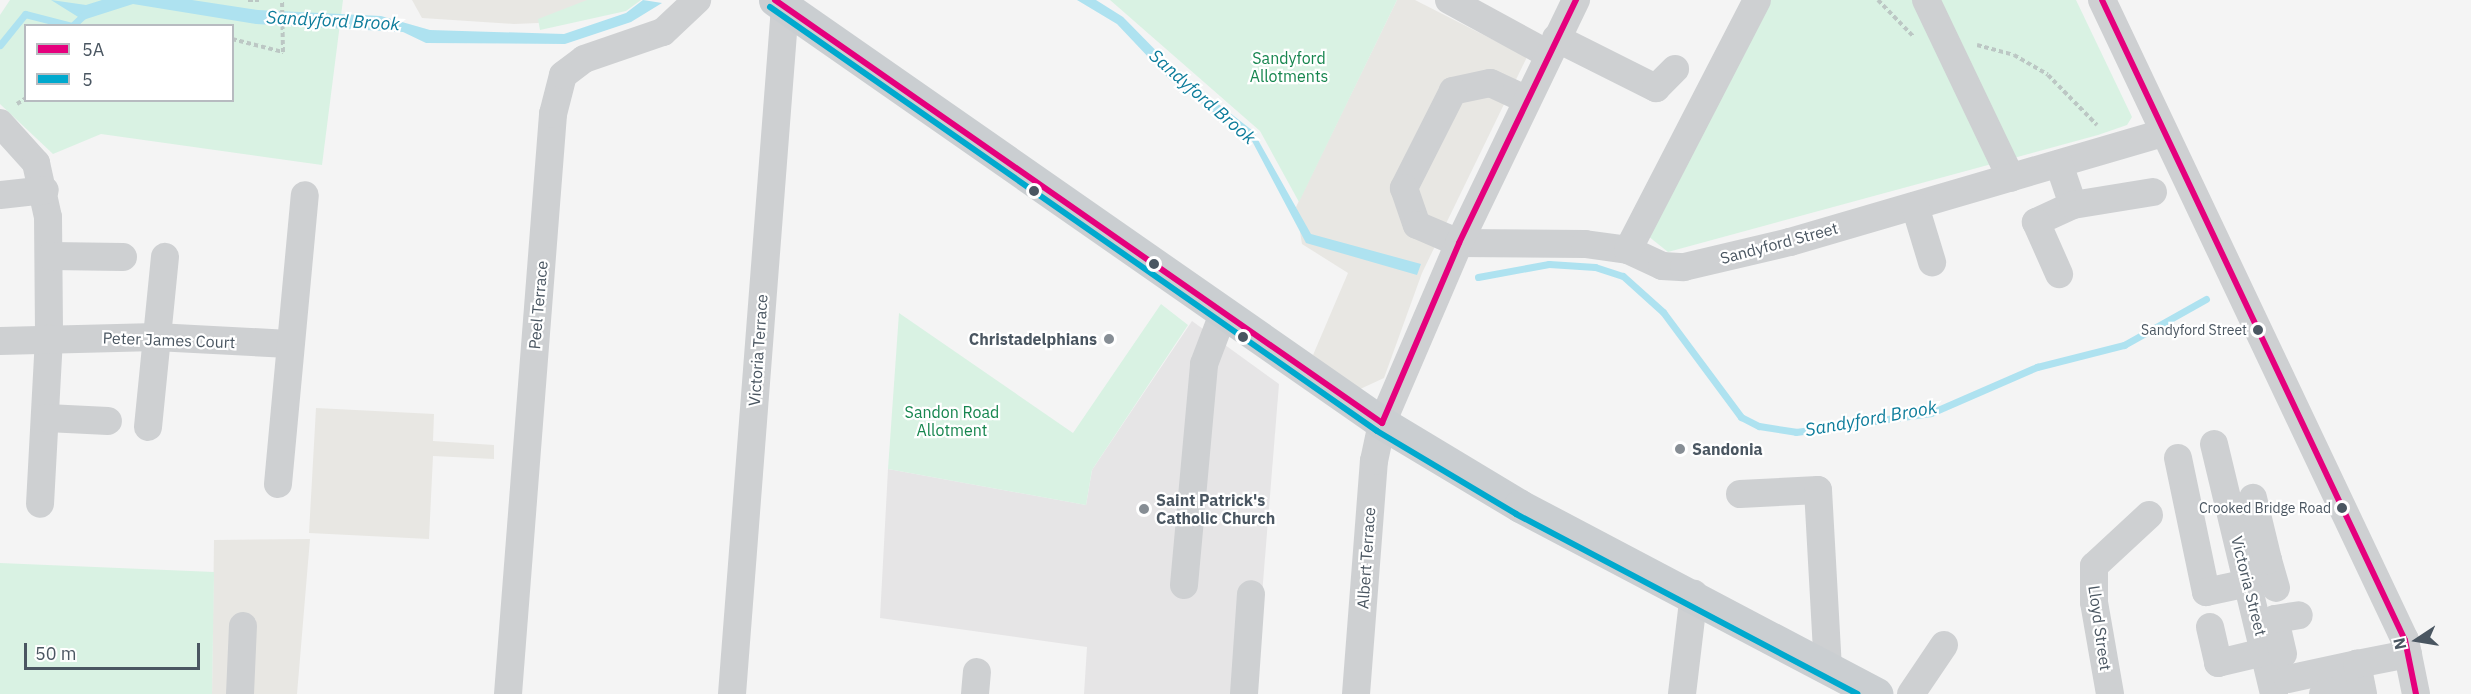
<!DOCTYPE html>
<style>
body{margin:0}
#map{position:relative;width:2471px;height:694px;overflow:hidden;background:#f4f4f4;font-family:"IBM Plex Sans",sans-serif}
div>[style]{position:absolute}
.commercial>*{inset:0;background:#e8e7e3}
.education>*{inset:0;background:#e6e5e6}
.green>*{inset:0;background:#d9f2e3}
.water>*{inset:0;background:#aee2f0}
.stream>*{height:7px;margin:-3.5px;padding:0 3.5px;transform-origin:3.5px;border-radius:3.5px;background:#aee2f0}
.path>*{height:4px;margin-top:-2px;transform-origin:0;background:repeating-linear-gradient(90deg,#bcc7c4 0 4.5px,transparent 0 7.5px)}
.minor>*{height:28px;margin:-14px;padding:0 14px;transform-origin:14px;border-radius:14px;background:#ced0d2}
.major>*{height:33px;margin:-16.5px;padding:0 16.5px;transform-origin:16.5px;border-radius:16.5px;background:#caced1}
.bus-1>*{height:6px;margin:-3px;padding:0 3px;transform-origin:3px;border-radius:3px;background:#e5007d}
.bus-2>*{height:6px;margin:-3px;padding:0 3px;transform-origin:3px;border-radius:3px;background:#00a9ce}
.dots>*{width:16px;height:16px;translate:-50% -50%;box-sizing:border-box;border:3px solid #fff;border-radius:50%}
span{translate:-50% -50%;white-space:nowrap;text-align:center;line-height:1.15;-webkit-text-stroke:4.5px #fff;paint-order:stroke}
.bus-label{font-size:14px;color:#4a5661}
.right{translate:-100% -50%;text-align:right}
.park-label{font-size:16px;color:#17864f}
.street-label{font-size:16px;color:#4a5661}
.poi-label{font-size:16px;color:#4a5661;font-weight:700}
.left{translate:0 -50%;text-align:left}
.water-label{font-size:18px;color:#0c7c9b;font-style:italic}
.legend{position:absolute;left:24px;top:24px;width:210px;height:78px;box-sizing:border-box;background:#fff;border:2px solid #b7bbc0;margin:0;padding:8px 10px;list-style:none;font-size:18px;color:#4a5661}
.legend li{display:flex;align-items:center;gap:12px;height:30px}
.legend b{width:30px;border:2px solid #b7bbc0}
.north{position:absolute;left:2387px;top:610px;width:60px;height:60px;-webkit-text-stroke:4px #fff;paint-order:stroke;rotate:258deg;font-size:16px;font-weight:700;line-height:24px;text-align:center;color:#4a5661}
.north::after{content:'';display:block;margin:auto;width:21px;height:27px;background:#4a5661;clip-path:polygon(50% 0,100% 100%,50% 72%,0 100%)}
.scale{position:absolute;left:24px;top:643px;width:176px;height:27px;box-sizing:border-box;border:3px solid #4a5661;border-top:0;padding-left:8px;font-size:18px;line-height:21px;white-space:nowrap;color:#4a5661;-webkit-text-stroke:4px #fff;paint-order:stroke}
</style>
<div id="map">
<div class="commercial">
<div style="clip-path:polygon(412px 0,598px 0,538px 23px,514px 24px,422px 18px)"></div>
<div style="clip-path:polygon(1397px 0,1415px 0,1527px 57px,1422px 273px,1384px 378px,1358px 390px,1313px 355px,1348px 273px,1302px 244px,1296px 207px)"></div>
<div style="clip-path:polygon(316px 408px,434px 414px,433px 441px,494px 445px,494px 459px,433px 456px,429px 539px,309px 533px)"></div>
<div style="clip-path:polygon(310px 539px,297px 694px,212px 694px,214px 540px)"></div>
</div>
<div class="education">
<div style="clip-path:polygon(1192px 321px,1279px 384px,1254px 694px,1084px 694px,1087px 647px,880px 618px,888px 469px,1086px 505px,1092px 470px)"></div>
</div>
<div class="green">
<div style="clip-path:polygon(evenodd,10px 0,343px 0,322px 165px,101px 134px,53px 154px,0 104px,0 15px,10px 0,26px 26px,232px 26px,232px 100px,26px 100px,26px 26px)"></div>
<div style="clip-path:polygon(587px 0,641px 0,626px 11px,540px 30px,538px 19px)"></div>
<div style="clip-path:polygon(1110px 0,1397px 0,1299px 202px,1260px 131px)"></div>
<div style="clip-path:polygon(1761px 0,2076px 0,2132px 117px,2127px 125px,2098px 135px,1668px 252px,1648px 236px)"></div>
<div style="clip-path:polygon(1161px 304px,1188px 325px,1092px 470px,1086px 505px,888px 469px,899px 313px,1073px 433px)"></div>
<div style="clip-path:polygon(0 563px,214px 572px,212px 694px,0 694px)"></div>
</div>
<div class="water">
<div style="clip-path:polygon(51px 0,86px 5px,102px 0,192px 0,258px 10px,381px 16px,430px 30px,564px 34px,626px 13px,643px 0,662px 3px,631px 22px,565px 44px,426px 43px,403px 32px,256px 24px,133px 4px,83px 20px)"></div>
<div style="clip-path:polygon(1077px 0,1096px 0,1123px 17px,1175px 70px,1253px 131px,1311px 234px,1421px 264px,1417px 275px,1306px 243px,1252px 141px,1169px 79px,1117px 24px)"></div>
</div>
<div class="stream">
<div style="left:0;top:45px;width:40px;rotate:-51deg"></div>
<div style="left:25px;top:14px;width:49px;rotate:14.3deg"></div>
<div style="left:72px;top:26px;width:21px;rotate:-43deg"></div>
<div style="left:1478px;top:277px;width:72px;rotate:-10.4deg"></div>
<div style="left:1549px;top:264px;width:46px;rotate:3.7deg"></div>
<div style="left:1595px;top:267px;width:29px;rotate:18deg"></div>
<div style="left:1623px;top:276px;width:54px;rotate:42deg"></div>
<div style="left:1663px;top:312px;width:131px;rotate:53.4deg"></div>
<div style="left:1741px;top:417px;width:20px;rotate:27deg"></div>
<div style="left:1759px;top:426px;width:37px;rotate:9deg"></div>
<div style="left:1796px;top:432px;width:136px;rotate:-8deg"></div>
<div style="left:1931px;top:413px;width:116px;rotate:-23.5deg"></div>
<div style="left:2037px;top:367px;width:90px;rotate:-14.2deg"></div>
<div style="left:2124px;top:345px;width:94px;rotate:-29.3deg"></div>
</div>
<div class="path">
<div style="left:248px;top:0;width:11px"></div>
<div style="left:1878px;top:0;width:52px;rotate:45.8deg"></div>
<div style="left:232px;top:39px;width:53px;rotate:14.3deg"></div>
<div style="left:283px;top:52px;width:52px;rotate:-91.1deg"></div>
<div style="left:1977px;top:45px;width:38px;rotate:15deg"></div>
<div style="left:2014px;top:55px;width:39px;rotate:30deg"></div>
<div style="left:2048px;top:75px;width:70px;rotate:45.6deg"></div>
<div style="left:17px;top:104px;width:11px;rotate:-34deg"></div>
</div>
<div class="minor">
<div style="left:1449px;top:0;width:113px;rotate:28.6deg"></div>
<div style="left:1926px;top:0;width:197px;rotate:64.5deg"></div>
<div style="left:2102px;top:0;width:708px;rotate:64.67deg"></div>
<div style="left:2405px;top:640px;width:55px;rotate:78.5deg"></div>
<div style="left:1556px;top:38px;width:112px;rotate:26.6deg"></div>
<div style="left:1656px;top:88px;width:27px;rotate:-45deg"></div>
<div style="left:1525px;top:99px;width:38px;rotate:-155deg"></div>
<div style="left:1490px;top:83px;width:38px;rotate:168deg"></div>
<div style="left:1453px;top:91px;width:109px;rotate:116.8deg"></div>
<div style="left:1404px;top:188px;width:39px;rotate:71deg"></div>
<div style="left:1417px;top:225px;width:46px;rotate:23.2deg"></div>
<div style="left:1459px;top:243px;width:126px;rotate:0.5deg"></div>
<div style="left:1585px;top:244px;width:43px;rotate:7.9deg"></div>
<div style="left:1628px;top:250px;width:38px;rotate:25deg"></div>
<div style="left:1662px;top:266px;width:22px;rotate:3deg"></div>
<div style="left:1684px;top:267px;width:109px;rotate:-13.3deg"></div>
<div style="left:1790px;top:242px;width:389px;rotate:-16.3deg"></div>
<div style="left:0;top:123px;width:54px;rotate:48deg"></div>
<div style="left:36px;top:163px;width:55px;rotate:77.5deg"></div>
<div style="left:48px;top:217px;width:121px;rotate:89.5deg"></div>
<div style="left:49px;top:338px;width:166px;rotate:93.1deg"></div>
<div style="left:2059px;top:164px;width:43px;rotate:71.1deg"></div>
<div style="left:2073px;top:205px;width:41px;rotate:155.3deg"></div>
<div style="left:2036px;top:222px;width:57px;rotate:66.1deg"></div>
<div style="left:0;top:195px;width:45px;rotate:-6.3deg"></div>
<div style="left:2073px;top:205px;width:81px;rotate:-9.2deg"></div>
<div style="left:1915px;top:206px;width:59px;rotate:73.1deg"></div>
<div style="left:1628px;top:250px;width:281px;rotate:-62.7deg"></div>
<div style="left:51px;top:256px;width:72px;rotate:0.8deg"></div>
<div style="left:0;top:341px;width:156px;rotate:-1.5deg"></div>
<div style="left:156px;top:337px;width:133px;rotate:3deg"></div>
<div style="left:47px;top:418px;width:61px;rotate:2.8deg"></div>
<div style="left:148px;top:427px;width:171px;rotate:-84.3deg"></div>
<div style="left:2214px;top:444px;width:257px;rotate:76.5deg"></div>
<div style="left:2178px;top:458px;width:137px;rotate:78.2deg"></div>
<div style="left:2206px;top:592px;width:43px;rotate:-12.1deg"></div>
<div style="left:278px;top:484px;width:290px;rotate:-84.7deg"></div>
<div style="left:1740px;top:494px;width:78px;rotate:-2.9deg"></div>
<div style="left:1818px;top:490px;width:178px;rotate:86.8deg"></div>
<div style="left:2268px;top:560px;width:29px;rotate:74deg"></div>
<div style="left:2243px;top:563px;width:25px;rotate:-7deg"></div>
<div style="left:2268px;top:560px;width:64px;rotate:-103.6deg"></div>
<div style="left:1184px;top:585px;width:222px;rotate:-84.8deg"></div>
<div style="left:1204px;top:364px;width:53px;rotate:-69.2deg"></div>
<div style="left:2210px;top:627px;width:37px;rotate:77deg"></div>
<div style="left:2218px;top:663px;width:47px;rotate:-13.4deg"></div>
<div style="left:2283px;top:654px;width:36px;rotate:-103deg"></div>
<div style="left:2275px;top:619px;width:24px;rotate:-9deg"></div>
<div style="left:2288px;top:679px;width:71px;rotate:-12.3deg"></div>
<div style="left:240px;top:694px;width:68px;rotate:-87.5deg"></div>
<div style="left:508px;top:694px;width:582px;rotate:-85.56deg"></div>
<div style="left:553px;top:114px;width:40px;rotate:-75.6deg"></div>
<div style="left:563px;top:75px;width:26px;rotate:-37deg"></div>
<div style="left:584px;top:59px;width:83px;rotate:-18.9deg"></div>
<div style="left:663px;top:32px;width:47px;rotate:-43.3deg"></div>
<div style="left:732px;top:694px;width:689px;rotate:-85.59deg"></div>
<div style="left:975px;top:694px;width:22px;rotate:-85deg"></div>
<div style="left:1244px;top:694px;width:100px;rotate:-86deg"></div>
<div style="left:1356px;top:694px;width:234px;rotate:-85.6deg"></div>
<div style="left:1374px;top:461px;width:39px;rotate:-78deg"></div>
<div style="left:1382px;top:423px;width:196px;rotate:-66.8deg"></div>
<div style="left:1459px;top:243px;width:270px;rotate:-64.3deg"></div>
<div style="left:1682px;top:694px;width:101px;rotate:-83.2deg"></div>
<div style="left:1911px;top:694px;width:59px;rotate:-56deg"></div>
<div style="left:2110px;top:694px;width:93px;rotate:-99.9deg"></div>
<div style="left:2094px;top:602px;width:36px;rotate:-90deg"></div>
<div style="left:2094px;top:566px;width:75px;rotate:-42.8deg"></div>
<div style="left:2323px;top:694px;width:39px;rotate:-12deg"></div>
<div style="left:2363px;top:694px;width:31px;rotate:-101deg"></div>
<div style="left:2357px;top:664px;width:52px;rotate:-11.1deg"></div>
</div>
<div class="major">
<div style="left:775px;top:0;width:740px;rotate:34.87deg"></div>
<div style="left:1382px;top:423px;width:161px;rotate:31deg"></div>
<div style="left:1520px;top:506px;width:403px;rotate:27.8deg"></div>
</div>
<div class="bus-1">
<div style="left:775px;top:0;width:740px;rotate:34.87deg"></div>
<div style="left:1382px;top:423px;width:196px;rotate:-66.8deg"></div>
<div style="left:1459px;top:243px;width:270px;rotate:-64.3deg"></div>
<div style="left:2102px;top:0;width:708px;rotate:64.67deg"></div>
<div style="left:2405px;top:640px;width:55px;rotate:78.5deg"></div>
</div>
<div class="bus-2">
<div style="left:770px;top:7px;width:740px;rotate:34.93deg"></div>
<div style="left:1377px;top:431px;width:162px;rotate:30.8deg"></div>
<div style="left:1516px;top:514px;width:386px;rotate:27.8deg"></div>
</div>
<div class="dots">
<div style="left:1034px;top:191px;background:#4a5661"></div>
<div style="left:1154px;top:264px;background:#4a5661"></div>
<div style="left:2258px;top:330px;background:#4a5661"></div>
<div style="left:1243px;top:337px;background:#4a5661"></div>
<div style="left:1109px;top:339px;background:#868d94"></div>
<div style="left:1680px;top:449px;background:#868d94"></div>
<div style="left:2342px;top:508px;background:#4a5661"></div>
<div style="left:1144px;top:509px;background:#868d94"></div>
</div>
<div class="bus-label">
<span class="right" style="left:2247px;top:330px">Sandyford Street</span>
<span class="right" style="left:2331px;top:508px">Crooked Bridge Road</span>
</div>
<div class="park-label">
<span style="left:1289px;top:67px">Sandyford<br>Allotments</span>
<span style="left:952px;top:421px">Sandon Road<br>Allotment</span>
</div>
<div class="street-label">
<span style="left:1779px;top:243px;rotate:-15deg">Sandyford Street</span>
<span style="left:538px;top:305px;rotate:-85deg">Peel Terrace</span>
<span style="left:169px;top:340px;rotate:2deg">Peter James Court</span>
<span style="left:758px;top:350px;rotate:-86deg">Victoria Terrace</span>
<span style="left:1366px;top:558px;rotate:-86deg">Albert Terrace</span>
<span style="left:2249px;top:586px;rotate:76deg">Victoria Street</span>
<span style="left:2100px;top:628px;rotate:82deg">Lloyd Street</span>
</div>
<div class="poi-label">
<span class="right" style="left:1097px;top:339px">Christadelphians</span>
<span class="left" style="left:1692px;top:449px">Sandonia</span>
<span class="left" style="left:1156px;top:509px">Saint Patrick's<br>Catholic Church</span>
</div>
<div class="water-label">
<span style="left:333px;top:21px;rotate:3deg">Sandyford Brook</span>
<span style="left:1202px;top:97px;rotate:41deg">Sandyford Brook</span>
<span style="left:1871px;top:419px;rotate:-10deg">Sandyford Brook</span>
</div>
<ul class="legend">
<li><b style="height:8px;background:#e5007d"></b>5A</li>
<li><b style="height:8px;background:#00a9ce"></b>5</li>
</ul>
<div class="north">N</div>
<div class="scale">50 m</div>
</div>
